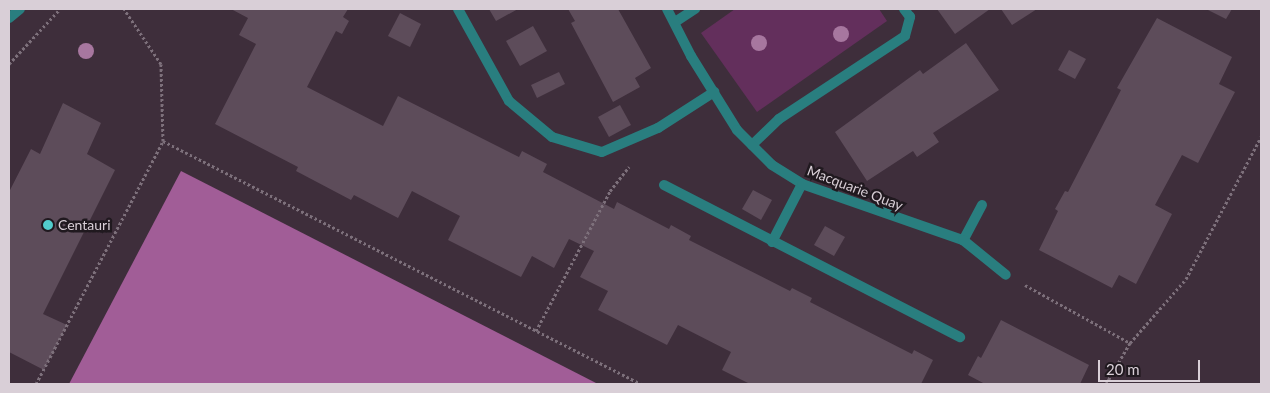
<!DOCTYPE html>
<style>
body{margin:0}
#map{position:relative;width:1270px;height:393px;overflow:hidden;background:#3e2e3b;font-family:Lato,sans-serif}
div>[style]{position:absolute}
.green>*{inset:0;background:#632f5c}
.water>*{inset:0;background:#a15d97}
.building>*{inset:0;background:#5d4c5a}
.path>*{height:3px;margin-top:-1.5px;transform-origin:0;background:repeating-linear-gradient(90deg,#7d707b 0 2.5px,transparent 0 5px)}
.service>*{height:10px;margin:-5px;padding:0 5px;transform-origin:5px;border-radius:5px;background:#297e7f}
.minor>*{height:10px;margin:-5px;padding:0 5px;transform-origin:5px;border-radius:5px;background:#297e7f}
.trees>*{width:16px;height:16px;margin:-8px;border-radius:50%;background:#a7779f}
.dots>*{width:14px;height:14px;translate:-50% -50%;box-sizing:border-box;border:2px solid #20191f;border-radius:50%}
span{translate:-50% -50%;white-space:nowrap;text-align:center;line-height:1.15;-webkit-text-stroke:5px #20191f;paint-order:stroke}
.street-label{font-size:14px;color:#d9cfd7}
.poi-label{font-size:14px;color:#d9cfd7}
.left{translate:0 -50%;text-align:left}
.frame{position:absolute;inset:0;border:10px solid #d9cfd7;pointer-events:none}
.scale{position:absolute;left:1098px;top:360px;width:102px;height:22px;box-sizing:border-box;border:2px solid #d9cfd7;border-top:0;padding-left:6px;font-size:15px;line-height:18px;white-space:nowrap;color:#d9cfd7;-webkit-text-stroke:4px #20191f;paint-order:stroke}
</style>
<div id="map">
<div class="green">
<div style="clip-path:polygon(735px 9px,879px 9px,887px 21px,757px 112px,701px 33px)"></div>
</div>
<div class="water">
<div style="clip-path:polygon(181px 171px,598px 384px,69px 384px)"></div>
</div>
<div class="building">
<div style="clip-path:polygon(231px 9px,348px 9px,343px 17px,349px 21px,342px 34px,336px 31px,307px 87px,383px 126px,398px 96px,519px 157px,522px 151px,547px 164px,543px 172px,614px 209px,617px 202px,669px 229px,671px 225px,691px 236px,689px 240px,790px 291px,792px 288px,812px 298px,810px 302px,912px 354px,914px 350px,933px 360px,921px 384px,750px 384px,722px 370px,731px 352px,678px 325px,667px 345px,598px 310px,608px 291px,580px 277px,594px 251px,569px 239px,554px 268px,532px 256px,521px 277px,448px 240px,460px 216px,412px 191px,398px 218px,354px 195px,351px 200px,296px 171px,298px 167px,215px 124px,256px 44px,239px 35px,248px 18px)"></div>
<div style="clip-path:polygon(489px 9px,518px 9px,496px 21px)"></div>
<div style="clip-path:polygon(568px 9px,618px 9px,651px 68px,635px 78px,640px 87px,613px 102px,571px 23px,575px 21px)"></div>
<div style="clip-path:polygon(937px 9px,990px 9px,955px 34px)"></div>
<div style="clip-path:polygon(1001px 9px,1037px 9px,1012px 25px)"></div>
<div style="clip-path:polygon(1206px 9px,1232px 9px,1226px 19px)"></div>
<div style="clip-path:polygon(400px 13px,421px 24px,410px 47px,388px 36px)"></div>
<div style="clip-path:polygon(1157px 18px,1232px 57px,1219px 84px,1235px 92px,1198px 163px,1182px 155px,1155px 205px,1172px 214px,1136px 284px,1119px 275px,1112px 288px,1039px 250px,1058px 211px,1055px 209px,1065px 191px,1068px 192px,1121px 90px,1117px 88px)"></div>
<div style="clip-path:polygon(533px 26px,547px 51px,520px 66px,506px 41px)"></div>
<div style="clip-path:polygon(966px 43px,999px 90px,933px 133px,939px 142px,917px 157px,913px 151px,867px 181px,835px 132px,920px 70px,923px 74px)"></div>
<div style="clip-path:polygon(1069px 50px,1086px 59px,1075px 79px,1058px 70px)"></div>
<div style="clip-path:polygon(559px 72px,565px 84px,537px 98px,531px 85px)"></div>
<div style="clip-path:polygon(63px 103px,101px 123px,87px 154px,115px 170px,43px 314px,67px 325px,44px 370px,9px 352px,9px 192px,31px 149px,40px 154px)"></div>
<div style="clip-path:polygon(620px 105px,631px 125px,609px 137px,598px 117px)"></div>
<div style="clip-path:polygon(753px 190px,772px 200px,761px 220px,742px 209px)"></div>
<div style="clip-path:polygon(825px 226px,845px 237px,834px 256px,814px 245px)"></div>
<div style="clip-path:polygon(1001px 320px,1089px 365px,1080px 384px,985px 384px,968px 375px,978px 356px,981px 358px)"></div>
</div>
<div class="path">
<div style="left:9px;top:64px;width:75px;rotate:-47.2deg"></div>
<div style="left:163px;top:141px;width:536px;rotate:26.95deg"></div>
<div style="left:1025px;top:285px;width:120px;rotate:28.9deg"></div>
<div style="left:536px;top:331px;width:158px;rotate:-62.1deg"></div>
<div style="left:610px;top:191px;width:31px;rotate:-52deg"></div>
<div style="left:36px;top:384px;width:274px;rotate:-62.4deg"></div>
<div style="left:163px;top:141px;width:77px;rotate:-91.5deg"></div>
<div style="left:161px;top:64px;width:66px;rotate:-123.9deg"></div>
<div style="left:1106px;top:384px;width:48px;rotate:-59.7deg"></div>
<div style="left:1130px;top:343px;width:85px;rotate:-48.8deg"></div>
<div style="left:1186px;top:279px;width:161px;rotate:-62.2deg"></div>
</div>
<div class="service">
<div style="left:9px;top:18px;width:14px;rotate:-39deg"></div>
<div style="left:675px;top:22px;width:24px;rotate:-33deg"></div>
<div style="left:752px;top:145px;width:37px;rotate:-44deg"></div>
<div style="left:779px;top:119px;width:151px;rotate:-33.4deg"></div>
<div style="left:905px;top:36px;width:20px;rotate:-75deg"></div>
<div style="left:910px;top:17px;width:10px;rotate:-127deg"></div>
<div style="left:664px;top:185px;width:333px;rotate:27.2deg"></div>
<div style="left:772px;top:242px;width:65px;rotate:-62.7deg"></div>
</div>
<div class="minor">
<div style="left:458px;top:9px;width:105px;rotate:61deg"></div>
<div style="left:509px;top:101px;width:56px;rotate:39.9deg"></div>
<div style="left:552px;top:137px;width:52px;rotate:16.7deg"></div>
<div style="left:602px;top:152px;width:61px;rotate:-23.2deg"></div>
<div style="left:658px;top:128px;width:67px;rotate:-32.7deg"></div>
<div style="left:667px;top:9px;width:53px;rotate:62.9deg"></div>
<div style="left:691px;top:56px;width:87px;rotate:58.1deg"></div>
<div style="left:737px;top:130px;width:49px;rotate:45deg"></div>
<div style="left:772px;top:165px;width:36px;rotate:32deg"></div>
<div style="left:802px;top:184px;width:170px;rotate:19.2deg"></div>
<div style="left:982px;top:205px;width:40px;rotate:118deg"></div>
<div style="left:963px;top:240px;width:55px;rotate:39.1deg"></div>
</div>
<div class="trees">
<div style="left:841px;top:34px"></div>
<div style="left:759px;top:43px"></div>
<div style="left:86px;top:51px"></div>
</div>
<div class="dots">
<div style="left:48px;top:225px;background:#52cdcd"></div>
</div>
<div class="street-label">
<span style="left:855px;top:188px;rotate:21deg">Macquarie Quay</span>
</div>
<div class="poi-label">
<span class="left" style="left:58px;top:225px">Centauri</span>
</div>
<div class="frame"></div>
<div class="scale">20 m</div>
</div>
